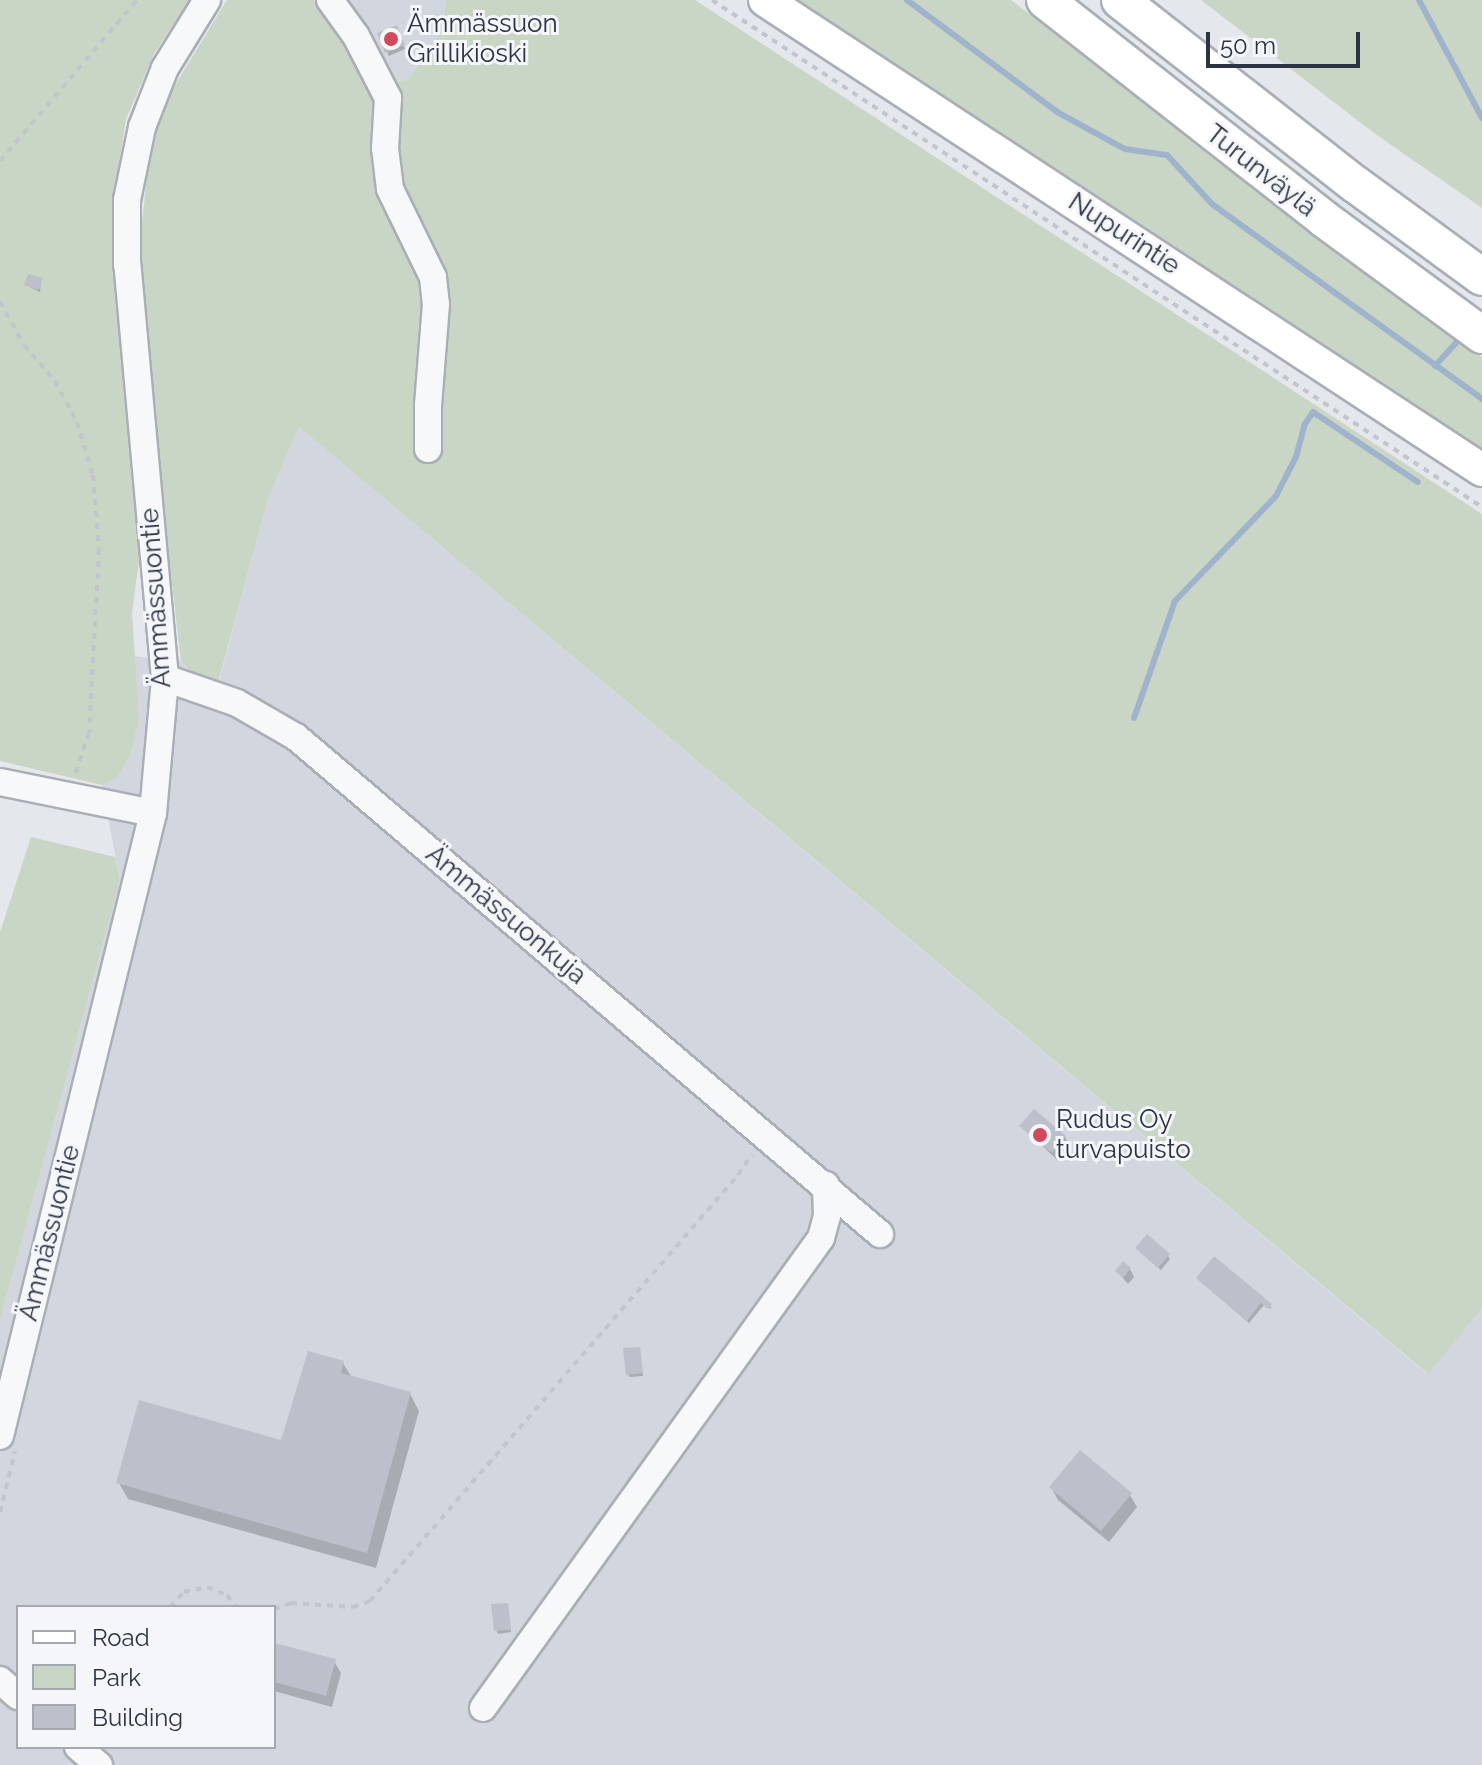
<!DOCTYPE html>
<meta charset="utf-8">
<style>
body{margin:0}
#map{position:relative;width:1482px;height:1765px;overflow:hidden;background:#e4e7ec;font-family:Raleway,sans-serif}
div>[style]{position:absolute}
.built>*{inset:0;background:#d2d6de}
.green>*{inset:0;background:#c9d6c5}
.shadow>*{inset:0;background:#0003}
.stream>*{height:6px;margin:-3px;padding:0 3px;transform-origin:3px;border-radius:3px;background:#9fb4cc}
.building>*{inset:0;background:#bbc0ca}
.path>*{height:4px;margin-top:-2px;transform-origin:0;background:repeating-linear-gradient(90deg,#c2c5cb 0 6px,transparent 0 12px)}
.roads{filter:drop-shadow(2px 0 #a9aeb7) drop-shadow(-2px 0 #a9aeb7) drop-shadow(0 2px #a9aeb7) drop-shadow(0 -2px #a9aeb7)}
.minor>*{height:26px;margin:-13px;padding:0 13px;transform-origin:13px;border-radius:13px;background:#f7f8fa}
.major>*{height:32px;margin:-16px;padding:0 16px;transform-origin:16px;border-radius:16px;background:#fff}
.highway>*{height:36px;margin:-18px;padding:0 18px;transform-origin:18px;border-radius:18px;background:#fff}
.dots>*{width:22px;height:22px;translate:-50% -50%;box-sizing:border-box;border:4px solid #f4f6f9;border-radius:50%}
span{translate:-50% -50%;white-space:nowrap;text-align:center;line-height:1.15;-webkit-text-stroke:6px #f4f6f9;paint-order:stroke}
.poi-label{font-size:26px;color:#2b3445}
.left{translate:0 -50%;text-align:left}
.street-label{font-size:26px;color:#2b3445}
.legend{position:absolute;left:16px;top:1605px;width:260px;height:144px;box-sizing:border-box;background:#f4f6f9;border:2px solid #a4a8b1;margin:0;padding:10px 14px;list-style:none;font-size:24px;color:#2b3445}
.legend li{display:flex;align-items:center;gap:16px;height:40px}
.legend b{width:40px;border:2px solid #a4a8b1}
.scale{position:absolute;left:1206px;top:32px;width:154px;height:36px;box-sizing:border-box;border:4px solid #2b3445;border-top:0;padding-left:10px;font-size:24px;line-height:28px;white-space:nowrap;color:#2b3445;-webkit-text-stroke:6px #f4f6f9;paint-order:stroke}
</style>
<div id="map">
<div class="built">
<div style="clip-path:polygon(346px 0,447px 0,440px 33px,408px 80px,389px 82px,361px 21px)"></div>
<div style="clip-path:polygon(evenodd,299px 427px,1427px 1374px,1482px 1308px,1482px 1765px,0 1765px,0 1321px,120px 881px,102px 785px,117px 778px,131px 754px,139px 719px,133px 656px,181px 661px,194px 675px,219px 682px,269px 496px,299px 427px,18px 1607px,274px 1607px,274px 1747px,18px 1747px,18px 1607px)"></div>
</div>
<div class="green">
<div style="clip-path:polygon(0 0,189px 0,154px 54px,126px 119px,112px 207px,114px 284px,142px 539px,132px 613px,139px 719px,131px 754px,117px 778px,102px 785px,0 761px)"></div>
<div style="clip-path:polygon(227px 0,314px 0,389px 82px,408px 80px,440px 33px,447px 0,695px 0,1482px 514px,1482px 1308px,1428px 1374px,299px 427px,269px 496px,218px 683px,194px 675px,181px 661px,144px 340px,140px 241px,150px 149px,166px 100px)"></div>
<div style="clip-path:polygon(793px 0,1011px 0,1308px 230px,1482px 357px,1482px 453px)"></div>
<div style="clip-path:polygon(1201px 0,1482px 0,1482px 208px,1374px 133px)"></div>
<div style="clip-path:polygon(31px 837px,115px 857px,120px 881px,0 1321px,0 932px)"></div>
</div>
<div class="shadow">
<div style="clip-path:polygon(396px 27px,405px 49px,389px 56px,379px 34px)"></div>
<div style="clip-path:polygon(41px 280px,40px 292px,26px 285px)"></div>
<div style="clip-path:polygon(1022px 1126px,1065px 1137px,1069px 1145px,1057px 1160px)"></div>
<div style="clip-path:polygon(1139px 1251px,1168px 1256px,1170px 1259px,1161px 1270px)"></div>
<div style="clip-path:polygon(1130px 1269px,1134px 1277px,1128px 1284px,1117px 1271px)"></div>
<div style="clip-path:polygon(1200px 1281px,1270px 1306px,1272px 1309px,1264px 1305px,1249px 1323px)"></div>
<div style="clip-path:polygon(639px 1349px,643px 1376px,630px 1377px,628px 1374px)"></div>
<div style="clip-path:polygon(343px 1363px,352px 1378px,410px 1394px,419px 1411px,376px 1568px,128px 1499px,119px 1483px,283px 1442px)"></div>
<div style="clip-path:polygon(1051px 1487px,1130px 1495px,1137px 1507px,1109px 1542px,1058px 1500px)"></div>
<div style="clip-path:polygon(507px 1605px,511px 1632px,498px 1634px,496px 1630px)"></div>
<div style="clip-path:polygon(274px 1645px,334px 1661px,341px 1673px,332px 1707px,274px 1691px)"></div>
</div>
<div class="stream">
<div style="left:907px;top:0;width:187px;rotate:36.7deg"></div>
<div style="left:1057px;top:112px;width:77px;rotate:28.6deg"></div>
<div style="left:1125px;top:149px;width:42px;rotate:8.1deg"></div>
<div style="left:1167px;top:155px;width:67px;rotate:47.4deg"></div>
<div style="left:1212px;top:204px;width:333px;rotate:35.8deg"></div>
<div style="left:1419px;top:0;width:134px;rotate:61.9deg"></div>
<div style="left:1435px;top:366px;width:31px;rotate:-48deg"></div>
<div style="left:1134px;top:718px;width:124px;rotate:-70.7deg"></div>
<div style="left:1175px;top:601px;width:146px;rotate:-46.1deg"></div>
<div style="left:1276px;top:496px;width:44px;rotate:-62.9deg"></div>
<div style="left:1296px;top:457px;width:34px;rotate:-75deg"></div>
<div style="left:1305px;top:424px;width:14px;rotate:-56deg"></div>
<div style="left:1313px;top:412px;width:126px;rotate:33.7deg"></div>
</div>
<div class="building">
<div style="clip-path:polygon(397px 25px,405px 45px,385px 53px,377px 33px)"></div>
<div style="clip-path:polygon(28px 274px,43px 278px,39px 290px,24px 285px)"></div>
<div style="clip-path:polygon(1034px 1109px,1066px 1136px,1052px 1153px,1019px 1126px)"></div>
<div style="clip-path:polygon(1147px 1234px,1170px 1254px,1158px 1268px,1135px 1248px)"></div>
<div style="clip-path:polygon(1214px 1256px,1272px 1304px,1268px 1309px,1261px 1303px,1247px 1321px,1196px 1278px)"></div>
<div style="clip-path:polygon(1123px 1261px,1131px 1268px,1123px 1278px,1115px 1271px)"></div>
<div style="clip-path:polygon(640px 1347px,643px 1373px,626px 1375px,623px 1348px)"></div>
<div style="clip-path:polygon(308px 1351px,344px 1361px,341px 1373px,411px 1392px,367px 1553px,116px 1483px,139px 1400px,281px 1440px)"></div>
<div style="clip-path:polygon(1080px 1450px,1132px 1493px,1101px 1531px,1049px 1487px)"></div>
<div style="clip-path:polygon(508px 1603px,511px 1630px,494px 1631px,491px 1604px)"></div>
<div style="clip-path:polygon(274px 1643px,336px 1659px,326px 1696px,274px 1682px)"></div>
</div>
<div class="path">
<div style="left:712px;top:0;width:922px;rotate:33.36deg"></div>
<div style="left:0;top:161px;width:211px;rotate:-49.6deg"></div>
<div style="left:0;top:302px;width:49px;rotate:60.8deg"></div>
<div style="left:24px;top:345px;width:48px;rotate:49.3deg"></div>
<div style="left:55px;top:381px;width:47px;rotate:61.8deg"></div>
<div style="left:77px;top:422px;width:55px;rotate:73.2deg"></div>
<div style="left:93px;top:475px;width:74px;rotate:85.4deg"></div>
<div style="left:99px;top:549px;width:184px;rotate:93.1deg"></div>
<div style="left:89px;top:733px;width:43px;rotate:108.9deg"></div>
<div style="left:0;top:1512px;width:62px;rotate:-76deg"></div>
<div style="left:170px;top:1607px;width:21px;rotate:-47deg"></div>
<div style="left:184px;top:1592px;width:24px;rotate:-12deg"></div>
<div style="left:207px;top:1587px;width:22px;rotate:22deg"></div>
<div style="left:227px;top:1595px;width:15px;rotate:53deg"></div>
<div style="left:274px;top:1609px;width:18px;rotate:-19deg"></div>
<div style="left:291px;top:1603px;width:62px;rotate:3.7deg"></div>
<div style="left:353px;top:1607px;width:18px;rotate:-19deg"></div>
<div style="left:370px;top:1601px;width:563px;rotate:-49.18deg"></div>
<div style="left:738px;top:1175px;width:25px;rotate:-56deg"></div>
</div>
<div class="roads">
<div class="minor">
<div style="left:330px;top:0;width:44px;rotate:54.2deg"></div>
<div style="left:356px;top:36px;width:70px;rotate:62.7deg"></div>
<div style="left:388px;top:98px;width:50px;rotate:93.4deg"></div>
<div style="left:385px;top:148px;width:41px;rotate:83deg"></div>
<div style="left:390px;top:189px;width:98px;rotate:64deg"></div>
<div style="left:433px;top:277px;width:27px;rotate:84deg"></div>
<div style="left:436px;top:304px;width:101px;rotate:94.5deg"></div>
<div style="left:428px;top:405px;width:44px;rotate:90deg"></div>
<div style="left:165px;top:678px;width:76px;rotate:19.1deg"></div>
<div style="left:237px;top:703px;width:68px;rotate:30deg"></div>
<div style="left:296px;top:737px;width:767px;rotate:40.4deg"></div>
<div style="left:0;top:782px;width:156px;rotate:11.5deg"></div>
<div style="left:0;top:1436px;width:642px;rotate:-76.2deg"></div>
<div style="left:153px;top:813px;width:136px;rotate:-84.9deg"></div>
<div style="left:165px;top:678px;width:416px;rotate:-95.2deg"></div>
<div style="left:127px;top:264px;width:64px;rotate:-90deg"></div>
<div style="left:127px;top:200px;width:75px;rotate:-78.4deg"></div>
<div style="left:142px;top:127px;width:63px;rotate:-68.7deg"></div>
<div style="left:165px;top:68px;width:80px;rotate:-58.3deg"></div>
<div style="left:0;top:1680px;width:24px;rotate:42deg"></div>
<div style="left:483px;top:1708px;width:579px;rotate:-54.28deg"></div>
<div style="left:821px;top:1238px;width:23px;rotate:-75deg"></div>
<div style="left:827px;top:1216px;width:31px;rotate:-92deg"></div>
<div style="left:78px;top:1747px;width:28px;rotate:41deg"></div>
</div>
<div class="major">
<div style="left:765px;top:0;width:857px;rotate:33.25deg"></div>
</div>
<div class="highway">
<div style="left:1045px;top:0;width:355px;rotate:38.1deg"></div>
<div style="left:1324px;top:219px;width:196px;rotate:36.3deg"></div>
<div style="left:1120px;top:0;width:298px;rotate:38.1deg"></div>
<div style="left:1355px;top:184px;width:157px;rotate:36.2deg"></div>
</div>
</div>
<div class="dots">
<div style="left:391px;top:39px;background:#d1495b"></div>
<div style="left:1040px;top:1135px;background:#d1495b"></div>
</div>
<div class="poi-label">
<span class="left" style="left:407px;top:39px">Ämmässuon<br>Grillikioski</span>
<span class="left" style="left:1056px;top:1135px">Rudus Oy<br>turvapuisto</span>
</div>
<div class="street-label">
<span style="left:1261px;top:171px;rotate:38deg">Turunväylä</span>
<span style="left:1124px;top:234px;rotate:33deg">Nupurintie</span>
<span style="left:156px;top:598px;rotate:-94deg">Ämmässuontie</span>
<span style="left:506px;top:915px;rotate:40deg">Ämmässuonkuja</span>
<span style="left:50px;top:1233px;rotate:-76deg">Ämmässuontie</span>
</div>
<ul class="legend">
<li><b style="height:10px;background:#fff"></b>Road</li>
<li><b style="height:22px;background:#c9d6c5"></b>Park</li>
<li><b style="height:22px;background:#bbc0ca"></b>Building</li>
</ul>
<div class="scale">50 m</div>
</div>
